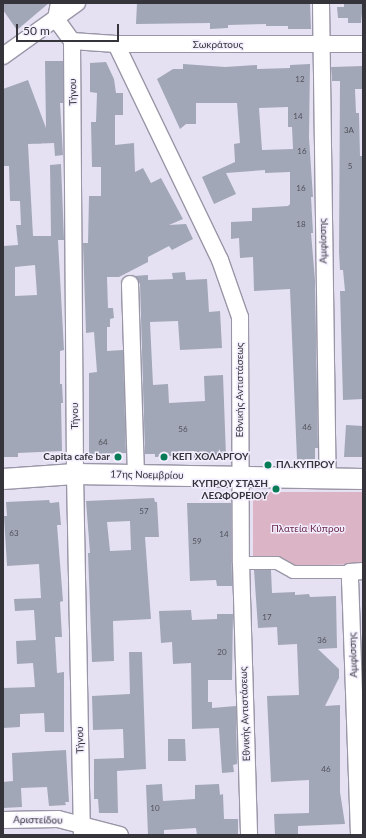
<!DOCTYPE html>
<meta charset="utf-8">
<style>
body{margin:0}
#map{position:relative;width:366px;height:838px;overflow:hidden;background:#e5e1f3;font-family:Lato,sans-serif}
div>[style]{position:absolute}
.green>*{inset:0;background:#dbb4c5}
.building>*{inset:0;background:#a1a7b7}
.roads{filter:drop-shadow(1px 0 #9a96a7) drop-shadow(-1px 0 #9a96a7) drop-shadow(0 1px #9a96a7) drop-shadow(0 -1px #9a96a7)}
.pedestrian>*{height:12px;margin:-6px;padding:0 6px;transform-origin:6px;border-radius:6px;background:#fff}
.minor>*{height:16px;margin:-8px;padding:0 8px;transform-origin:8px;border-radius:8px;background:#fff}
.tertiary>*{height:20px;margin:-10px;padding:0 10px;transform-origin:10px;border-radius:10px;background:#fff}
.dots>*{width:11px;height:11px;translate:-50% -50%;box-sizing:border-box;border:2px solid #f2eefd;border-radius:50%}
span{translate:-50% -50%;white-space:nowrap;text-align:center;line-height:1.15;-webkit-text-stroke:3px #f2eefd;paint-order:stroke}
.number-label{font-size:8px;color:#51515a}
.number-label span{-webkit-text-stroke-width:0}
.street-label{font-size:10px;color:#36343b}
.poi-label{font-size:10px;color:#36343b;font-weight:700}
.right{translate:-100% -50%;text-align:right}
.left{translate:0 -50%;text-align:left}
.park-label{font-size:10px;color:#6c294d}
.frame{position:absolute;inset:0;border:4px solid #36343b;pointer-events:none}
.scale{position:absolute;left:16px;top:24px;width:103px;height:18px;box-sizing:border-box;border:2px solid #36343b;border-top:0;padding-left:5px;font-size:12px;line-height:14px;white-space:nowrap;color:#36343b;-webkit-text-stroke:3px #f2eefd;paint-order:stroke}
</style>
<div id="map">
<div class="green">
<div style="clip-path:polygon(257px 492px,363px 492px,363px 564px,291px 566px,253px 560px,253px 497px)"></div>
</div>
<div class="building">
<div style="clip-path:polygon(3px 3px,49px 3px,17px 30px,3px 10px)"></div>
<div style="clip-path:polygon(137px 3px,310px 3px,311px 29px,288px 29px,288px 26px,266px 26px,266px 24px,228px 25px,228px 28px,210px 29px,210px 23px,136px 24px)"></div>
<div style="clip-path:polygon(344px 3px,363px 3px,361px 23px,348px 23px,348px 18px,338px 18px,337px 7px,344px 7px)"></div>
<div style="clip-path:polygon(evenodd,45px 61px,63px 61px,63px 103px,60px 103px,63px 155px,55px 156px,54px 143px,28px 144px,33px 236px,51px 236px,50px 165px,61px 164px,64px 240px,58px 240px,64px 350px,60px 351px,60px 384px,62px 384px,63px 403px,61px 403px,62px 451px,18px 453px,18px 457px,3px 457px,3px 246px,18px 245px,16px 225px,21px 225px,20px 201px,10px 201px,9px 166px,4px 166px,3px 89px,28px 80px,46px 128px,45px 61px,35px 265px,37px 295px,15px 296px,15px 267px,35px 265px)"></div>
<div style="clip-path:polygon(106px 62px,114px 79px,116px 93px,123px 93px,123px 115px,115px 115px,115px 145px,134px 143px,135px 172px,143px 168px,151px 183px,161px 178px,183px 219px,169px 225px,186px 224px,193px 239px,172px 250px,169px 246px,148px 257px,148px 262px,119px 277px,107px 277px,108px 308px,113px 308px,114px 318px,110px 319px,110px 327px,107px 327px,107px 351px,123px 350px,126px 453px,89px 454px,89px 373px,97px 372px,94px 332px,86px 333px,83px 243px,88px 243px,89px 196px,101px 196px,101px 167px,92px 167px,91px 122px,96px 122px,97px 93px,90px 92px,90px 63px)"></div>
<div style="clip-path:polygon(evenodd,183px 64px,225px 67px,257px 65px,257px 69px,290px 68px,290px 65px,310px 64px,309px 138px,313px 197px,311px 197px,313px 233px,311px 233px,315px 280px,318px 448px,315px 448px,315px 459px,297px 460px,290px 289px,254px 291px,253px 257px,240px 258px,239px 238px,231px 239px,231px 222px,252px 221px,252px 208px,288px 206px,290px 204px,290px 172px,265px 173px,265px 170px,226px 173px,236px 194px,214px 204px,202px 177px,235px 162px,234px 144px,240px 143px,237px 103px,196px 103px,196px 124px,186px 124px,180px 129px,157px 79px,173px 69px,183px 69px,183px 64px,288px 107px,288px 127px,292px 127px,293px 149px,262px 150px,259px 108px,288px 107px)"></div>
<div style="clip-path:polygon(363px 66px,363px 89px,355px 89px,356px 113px,359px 113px,360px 156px,362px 156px,363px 399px,343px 400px,340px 291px,345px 291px,343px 270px,340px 270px,339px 252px,340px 81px,332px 81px,331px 67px)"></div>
<div style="clip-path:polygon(185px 272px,186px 280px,207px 279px,209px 312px,220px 311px,222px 348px,180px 350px,178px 321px,150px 322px,153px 385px,168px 384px,169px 403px,205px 401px,204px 376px,223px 375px,226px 456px,194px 458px,194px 451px,171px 452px,172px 456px,155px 457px,155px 454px,145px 454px,140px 284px,134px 276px,148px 275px,148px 280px,173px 279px,172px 273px)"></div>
<div style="clip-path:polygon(346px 425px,363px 426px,363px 457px,344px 457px)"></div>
<div style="clip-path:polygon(evenodd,154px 498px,155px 502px,157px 502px,159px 537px,145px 537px,151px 619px,113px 621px,114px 661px,92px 662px,88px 553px,90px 553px,86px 501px,154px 498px,130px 521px,131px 550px,110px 551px,107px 522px,130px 521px)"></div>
<div style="clip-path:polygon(49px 500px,50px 503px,59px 502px,61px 525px,57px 525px,63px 601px,60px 602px,62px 637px,55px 637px,57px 673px,64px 672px,64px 732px,45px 732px,44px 713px,20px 714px,20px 727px,3px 728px,3px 688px,35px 687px,33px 663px,17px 664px,16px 641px,36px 640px,34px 610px,15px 611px,14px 599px,41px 598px,39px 564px,7px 566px,4px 516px,7px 516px,6px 502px)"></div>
<div style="clip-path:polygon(187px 503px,231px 503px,232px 586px,217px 586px,216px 580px,190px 581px)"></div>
<div style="clip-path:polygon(254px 570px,271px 570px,272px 593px,295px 592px,295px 595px,309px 594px,310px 597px,336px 596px,337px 648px,318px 649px,339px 669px,339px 678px,325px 706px,340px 705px,340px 792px,345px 824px,298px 826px,298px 835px,275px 835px,274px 814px,309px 813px,309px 780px,271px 782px,267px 696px,299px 695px,297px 644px,278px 645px,277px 627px,258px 628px)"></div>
<div style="clip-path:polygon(191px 610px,192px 620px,217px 619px,217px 614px,233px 614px,232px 680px,208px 680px,208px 702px,212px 702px,212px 708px,236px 706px,237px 764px,233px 765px,234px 772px,222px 773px,219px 728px,192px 729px,191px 663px,173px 664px,172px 642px,161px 643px,159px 611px)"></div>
<div style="clip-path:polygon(129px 652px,142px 652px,146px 769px,117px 771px,118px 813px,99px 813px,98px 799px,94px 799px,94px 759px,124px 758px,123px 729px,93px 730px,92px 696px,130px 694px)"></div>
<div style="clip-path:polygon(168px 739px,185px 739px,186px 761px,168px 761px)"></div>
<div style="clip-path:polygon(66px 750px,69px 802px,65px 802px,66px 805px,49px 806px,47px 787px,21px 788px,22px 807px,3px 808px,3px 782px,13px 781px,12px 753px)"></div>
<div style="clip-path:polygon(162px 784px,163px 801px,195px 799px,195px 785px,219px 784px,220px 795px,223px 794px,224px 819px,238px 819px,238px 835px,197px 835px,196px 828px,164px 830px,164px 834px,148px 835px,146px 785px)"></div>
</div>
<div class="roads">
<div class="pedestrian">
<div style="left:241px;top:563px;width:36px"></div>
<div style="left:277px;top:563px;width:18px;rotate:29deg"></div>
<div style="left:293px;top:572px;width:57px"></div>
</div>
<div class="minor">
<div style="left:59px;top:3px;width:16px;rotate:101deg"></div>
<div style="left:56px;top:19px;width:27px;rotate:54deg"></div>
<div style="left:72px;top:41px;width:433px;rotate:89.6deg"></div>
<div style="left:75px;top:474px;width:361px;rotate:88.9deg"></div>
<div style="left:321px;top:3px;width:476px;rotate:89.2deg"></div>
<div style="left:72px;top:41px;width:44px;rotate:3.9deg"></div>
<div style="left:116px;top:44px;width:247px"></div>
<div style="left:116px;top:44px;width:240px;rotate:64.3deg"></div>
<div style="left:220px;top:260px;width:60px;rotate:70.7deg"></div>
<div style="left:240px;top:317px;width:246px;rotate:89.8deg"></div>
<div style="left:241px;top:563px;width:272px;rotate:88.3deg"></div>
<div style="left:3px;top:56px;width:91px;rotate:-35.6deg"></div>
<div style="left:130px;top:284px;width:190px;rotate:88.2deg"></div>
<div style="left:3px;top:820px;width:55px;rotate:-1deg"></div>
<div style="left:58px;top:819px;width:64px;rotate:14.5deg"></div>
<div style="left:359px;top:835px;width:252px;rotate:-92deg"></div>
<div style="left:350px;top:583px;width:11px;rotate:-90deg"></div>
<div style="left:350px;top:572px;width:13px;rotate:-4deg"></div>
</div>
<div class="tertiary">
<div style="left:3px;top:479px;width:72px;rotate:-4deg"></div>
<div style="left:75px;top:474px;width:288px;rotate:1deg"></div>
</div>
</div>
<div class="dots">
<div style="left:118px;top:457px;background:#077a56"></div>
<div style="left:164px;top:457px;background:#077a56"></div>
<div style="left:268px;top:465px;background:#077a56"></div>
<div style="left:276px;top:489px;background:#077a56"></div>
</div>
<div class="number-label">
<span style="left:300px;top:80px">12</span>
<span style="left:298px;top:117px">14</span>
<span style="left:349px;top:131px">3Α</span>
<span style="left:302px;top:152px">16</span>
<span style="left:350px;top:167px">5</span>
<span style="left:301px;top:189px">16</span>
<span style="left:301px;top:225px">18</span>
<span style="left:307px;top:428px">46</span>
<span style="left:183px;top:430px">56</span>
<span style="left:103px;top:443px">64</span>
<span style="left:144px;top:512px">57</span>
<span style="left:14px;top:534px">63</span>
<span style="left:224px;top:535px">14</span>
<span style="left:197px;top:542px">59</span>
<span style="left:267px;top:618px">17</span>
<span style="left:322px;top:641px">36</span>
<span style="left:222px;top:653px">20</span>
<span style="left:326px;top:770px">46</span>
<span style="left:155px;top:809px">10</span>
</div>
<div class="street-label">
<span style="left:218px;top:45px">Σωκράτους</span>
<span style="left:73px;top:92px;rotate:-91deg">Τήνου</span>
<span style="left:323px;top:241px;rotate:-91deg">Αμφίσσης</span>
<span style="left:240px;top:390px;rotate:-90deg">Εθνικής Αντιστάσεως</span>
<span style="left:75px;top:416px;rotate:-90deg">Τήνου</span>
<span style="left:147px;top:475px;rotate:1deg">17ης Νοεμβρίου</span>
<span style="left:353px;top:655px;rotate:-92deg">Αμφίσσης</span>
<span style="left:245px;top:714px;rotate:-92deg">Εθνικής Αντιστάσεως</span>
<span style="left:80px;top:740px;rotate:-91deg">Τήνου</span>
<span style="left:38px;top:820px;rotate:1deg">Αριστείδου</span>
</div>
<div class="poi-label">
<span class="right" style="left:110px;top:457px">Capita cafe bar</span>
<span class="left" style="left:172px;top:457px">ΚΕΠ ΧΟΛΑΡΓΟΥ</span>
<span class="left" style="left:276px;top:465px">ΠΛ.ΚΥΠΡΟΥ</span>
<span class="right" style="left:268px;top:489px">ΚΥΠΡΟΥ ΣΤΑΣΗ<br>ΛΕΩΦΟΡΕΙΟΥ</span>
</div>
<div class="park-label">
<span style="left:308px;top:529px">Πλατεία Κύπρου</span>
</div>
<div class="frame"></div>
<div class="scale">50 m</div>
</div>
